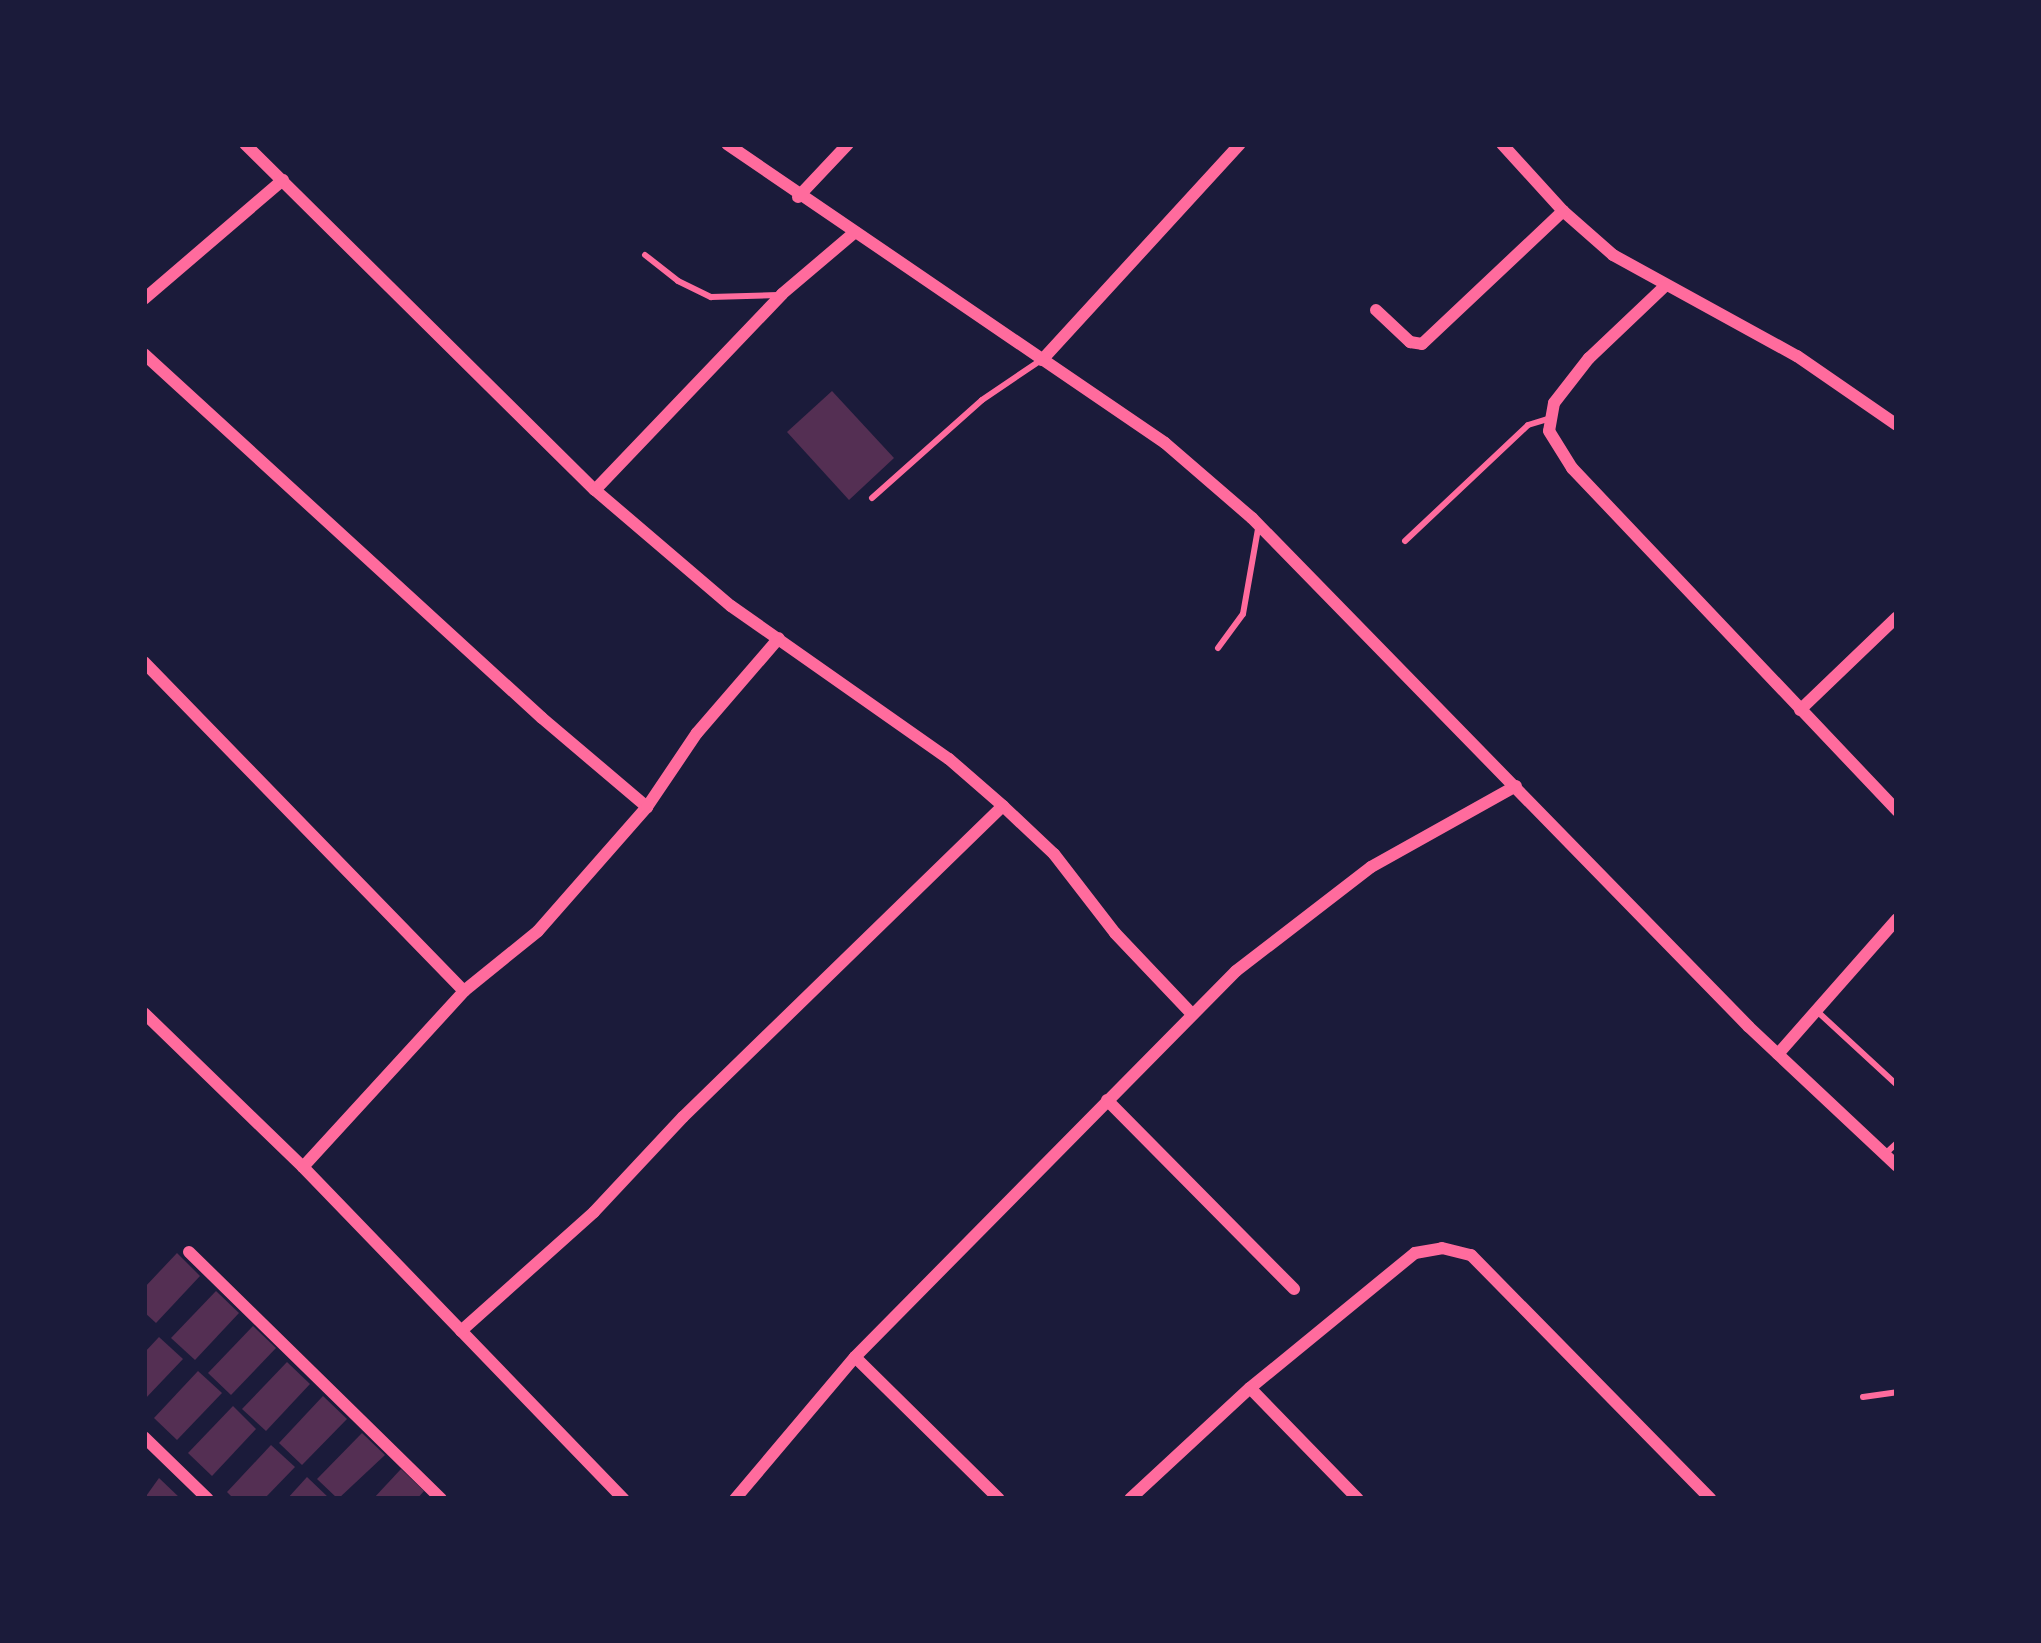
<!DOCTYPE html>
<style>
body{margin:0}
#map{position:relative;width:2041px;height:1643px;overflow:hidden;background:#1b1b3a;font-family:"Nunito Sans",sans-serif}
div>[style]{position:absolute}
.building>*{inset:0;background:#542f53}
.service>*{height:6px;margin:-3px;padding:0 3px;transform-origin:3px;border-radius:3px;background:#ff6b9d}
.minor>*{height:12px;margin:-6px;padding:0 6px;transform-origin:6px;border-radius:6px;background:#ff6b9d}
span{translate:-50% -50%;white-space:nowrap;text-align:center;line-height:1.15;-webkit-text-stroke:12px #1b1b3a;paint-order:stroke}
.frame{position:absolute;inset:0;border:147px solid #1b1b3a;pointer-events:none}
</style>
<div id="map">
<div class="building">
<div style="clip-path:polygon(832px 391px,894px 458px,849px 500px,787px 432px)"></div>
<div style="clip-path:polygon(177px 1253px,200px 1276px,156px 1323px,144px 1312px,144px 1288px)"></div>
<div style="clip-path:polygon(216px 1291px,239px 1313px,195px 1360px,171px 1338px)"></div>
<div style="clip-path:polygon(253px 1326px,276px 1348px,231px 1395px,208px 1373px)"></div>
<div style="clip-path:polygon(159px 1337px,183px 1359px,144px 1400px,144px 1353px)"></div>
<div style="clip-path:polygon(287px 1362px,310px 1384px,266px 1431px,242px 1409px)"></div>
<div style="clip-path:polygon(198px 1371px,222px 1393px,177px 1440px,154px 1418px)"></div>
<div style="clip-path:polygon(323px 1396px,347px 1419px,302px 1465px,279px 1443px)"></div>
<div style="clip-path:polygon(233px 1406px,256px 1429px,212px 1476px,188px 1453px)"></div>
<div style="clip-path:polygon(362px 1433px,385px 1455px,338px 1499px,317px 1479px)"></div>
<div style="clip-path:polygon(271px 1445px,295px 1467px,264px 1499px,234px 1499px,227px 1492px)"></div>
<div style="clip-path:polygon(401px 1469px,424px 1491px,417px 1499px,373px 1499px)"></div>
<div style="clip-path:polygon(307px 1477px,330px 1499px,287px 1499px)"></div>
<div style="clip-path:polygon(159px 1478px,181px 1499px,144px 1499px)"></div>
</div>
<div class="service">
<div style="left:645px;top:255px;width:42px;rotate:38.2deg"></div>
<div style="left:678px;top:281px;width:37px;rotate:26deg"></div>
<div style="left:711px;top:297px;width:67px;rotate:-1.7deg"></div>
<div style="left:872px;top:498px;width:147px;rotate:-41.7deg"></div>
<div style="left:982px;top:400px;width:71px;rotate:-34.1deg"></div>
<div style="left:1405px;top:541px;width:169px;rotate:-43.3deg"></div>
<div style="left:1528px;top:425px;width:21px;rotate:-17deg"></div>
<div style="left:1218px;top:648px;width:42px;rotate:-53.7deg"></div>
<div style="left:1243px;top:614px;width:86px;rotate:-80deg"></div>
<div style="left:1819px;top:1013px;width:106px;rotate:42.7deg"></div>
<div style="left:1885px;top:1154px;width:16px;rotate:-43deg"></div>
<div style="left:1863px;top:1397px;width:34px;rotate:-8deg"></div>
</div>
<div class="minor">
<div style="left:245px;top:144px;width:492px;rotate:44.7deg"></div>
<div style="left:595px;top:490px;width:179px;rotate:40.5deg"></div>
<div style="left:731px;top:606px;width:266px;rotate:35.1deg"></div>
<div style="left:949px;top:759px;width:72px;rotate:41deg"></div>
<div style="left:1003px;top:806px;width:70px;rotate:43.3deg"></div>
<div style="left:1054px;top:854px;width:100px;rotate:52.3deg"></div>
<div style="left:1115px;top:933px;width:112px;rotate:46.5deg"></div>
<div style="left:727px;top:144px;width:530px;rotate:34.32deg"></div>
<div style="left:1165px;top:443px;width:115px;rotate:40.8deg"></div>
<div style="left:1252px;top:518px;width:711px;rotate:45.68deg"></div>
<div style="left:1749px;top:1027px;width:203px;rotate:43.2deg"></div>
<div style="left:1502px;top:144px;width:91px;rotate:47.7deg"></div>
<div style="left:1563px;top:211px;width:67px;rotate:41.3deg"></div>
<div style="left:1613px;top:255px;width:210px;rotate:28.8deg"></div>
<div style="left:1797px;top:356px;width:121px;rotate:34.6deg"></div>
<div style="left:798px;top:197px;width:73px;rotate:-46.7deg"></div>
<div style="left:1665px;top:286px;width:105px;rotate:136.5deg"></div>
<div style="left:1589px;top:358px;width:57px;rotate:127.9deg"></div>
<div style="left:1554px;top:403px;width:28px;rotate:100deg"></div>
<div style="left:1549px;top:431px;width:44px;rotate:58.1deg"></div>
<div style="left:1572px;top:468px;width:473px;rotate:46.5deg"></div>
<div style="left:144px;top:299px;width:183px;rotate:-40.6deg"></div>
<div style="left:1376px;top:310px;width:47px;rotate:43.3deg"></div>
<div style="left:1410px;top:342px;width:12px;rotate:9deg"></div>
<div style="left:1422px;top:344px;width:194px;rotate:-43.3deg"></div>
<div style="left:144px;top:354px;width:539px;rotate:42.45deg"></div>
<div style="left:542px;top:718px;width:138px;rotate:40.3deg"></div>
<div style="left:1042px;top:360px;width:293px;rotate:-47.5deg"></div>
<div style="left:595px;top:490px;width:271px;rotate:-46.3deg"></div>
<div style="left:782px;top:294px;width:96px;rotate:-40.3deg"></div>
<div style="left:144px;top:662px;width:459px;rotate:45.8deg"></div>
<div style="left:1800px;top:710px;width:134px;rotate:-43.8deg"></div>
<div style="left:144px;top:1013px;width:221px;rotate:44.1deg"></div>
<div style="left:303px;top:1167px;width:462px;rotate:46deg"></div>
<div style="left:1778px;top:1054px;width:180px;rotate:-48.6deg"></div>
<div style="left:1107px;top:1100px;width:266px;rotate:45.3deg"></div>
<div style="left:303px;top:1167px;width:239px;rotate:-47.5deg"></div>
<div style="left:464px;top:991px;width:95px;rotate:-39deg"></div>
<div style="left:538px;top:931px;width:165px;rotate:-48.7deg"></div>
<div style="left:647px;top:807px;width:89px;rotate:-56deg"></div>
<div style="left:697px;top:733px;width:125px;rotate:-49.2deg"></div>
<div style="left:189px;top:1252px;width:353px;rotate:44.4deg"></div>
<div style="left:461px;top:1331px;width:178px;rotate:-41.8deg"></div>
<div style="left:594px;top:1212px;width:130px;rotate:-46.9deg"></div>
<div style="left:683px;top:1117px;width:446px;rotate:-44.2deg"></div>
<div style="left:855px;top:1357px;width:202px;rotate:44.6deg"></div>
<div style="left:1250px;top:1388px;width:155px;rotate:45.8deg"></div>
<div style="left:144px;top:1437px;width:89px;rotate:44.1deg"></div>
<div style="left:735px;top:1499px;width:186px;rotate:-49.8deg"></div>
<div style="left:855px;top:1357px;width:542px;rotate:-45.37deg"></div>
<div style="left:1236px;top:971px;width:170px;rotate:-37.6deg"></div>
<div style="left:1371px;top:867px;width:166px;rotate:-29.2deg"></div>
<div style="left:1130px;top:1499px;width:163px;rotate:-42.8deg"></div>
<div style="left:1250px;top:1388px;width:213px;rotate:-39.3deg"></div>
<div style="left:1415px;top:1253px;width:27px;rotate:-10deg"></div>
<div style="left:1442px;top:1248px;width:30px;rotate:14deg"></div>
<div style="left:1471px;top:1255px;width:342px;rotate:45.5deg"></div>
</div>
<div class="frame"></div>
</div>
